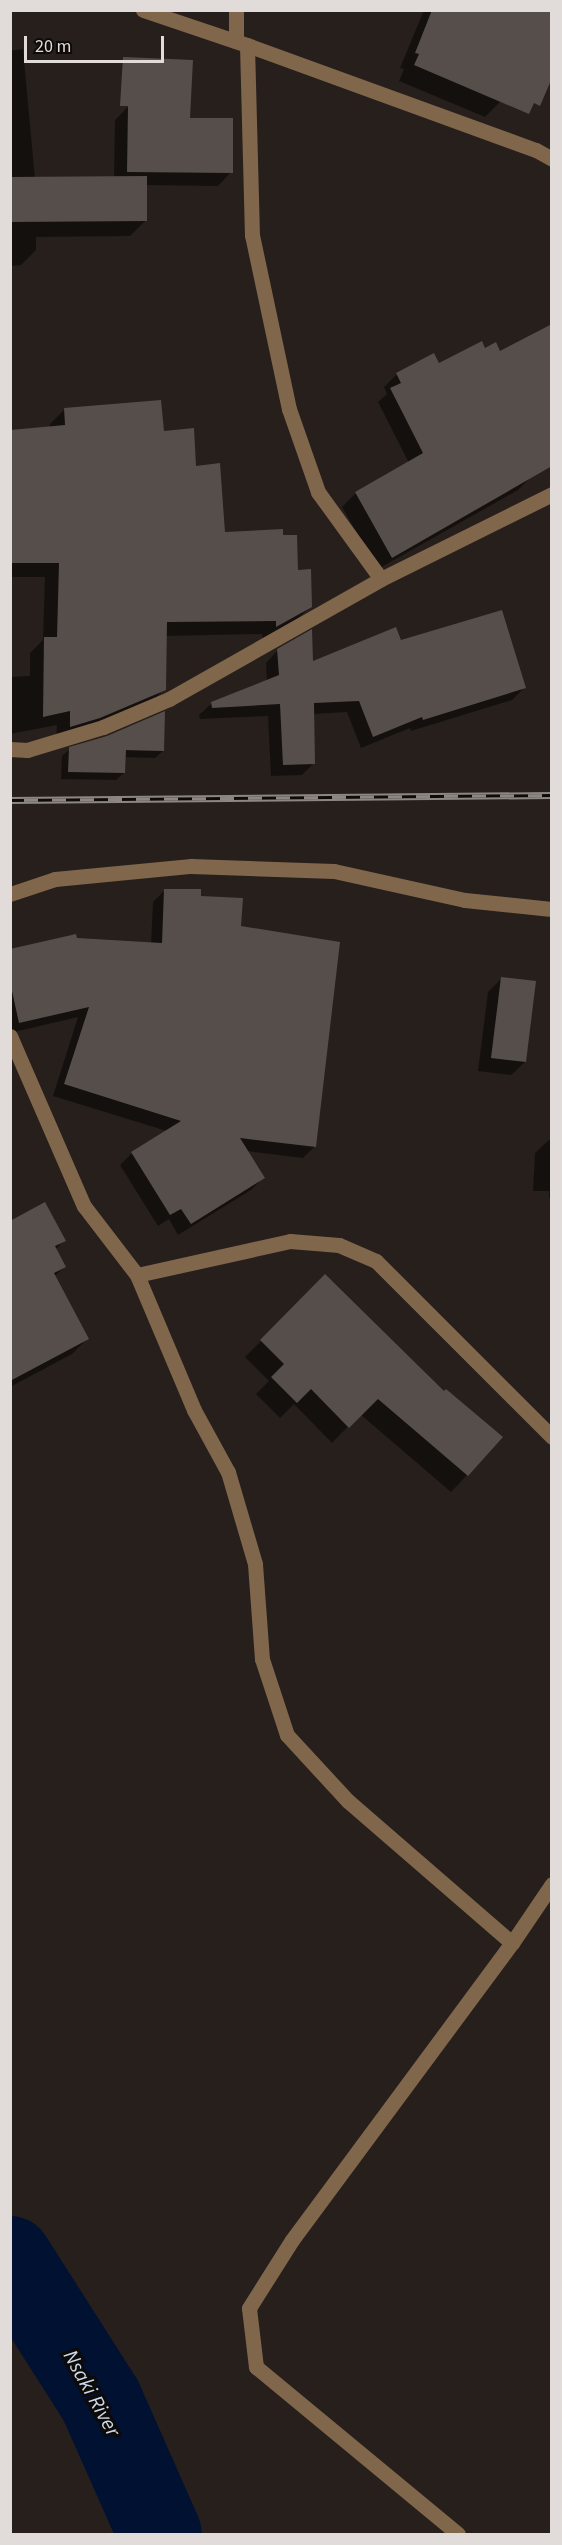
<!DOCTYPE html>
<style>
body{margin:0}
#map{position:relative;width:562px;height:2545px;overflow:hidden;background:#261f1c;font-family:"Source Sans 3",sans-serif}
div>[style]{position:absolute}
.shadow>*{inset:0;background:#0007}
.river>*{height:84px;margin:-42px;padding:0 42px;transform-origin:42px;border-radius:42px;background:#001131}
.building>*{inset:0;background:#564e4a}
.minor>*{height:15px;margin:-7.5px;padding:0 7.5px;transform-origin:7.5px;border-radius:7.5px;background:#80664b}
.rail>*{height:7px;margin-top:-3.5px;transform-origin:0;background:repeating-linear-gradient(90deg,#0d0a08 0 14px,#8d8784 0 28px);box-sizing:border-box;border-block:2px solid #8d8784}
span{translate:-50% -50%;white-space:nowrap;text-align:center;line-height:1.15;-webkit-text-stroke:6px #0d0a08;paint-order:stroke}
.water-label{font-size:21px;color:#cddaec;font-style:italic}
.frame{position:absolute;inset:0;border:12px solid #e1dcd9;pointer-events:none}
.scale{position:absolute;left:24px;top:36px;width:140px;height:27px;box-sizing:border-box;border:3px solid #e1dcd9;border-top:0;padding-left:8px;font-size:18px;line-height:21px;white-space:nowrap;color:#e1dcd9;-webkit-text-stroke:4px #0d0a08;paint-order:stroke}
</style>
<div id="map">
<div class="shadow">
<div style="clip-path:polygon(424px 10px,538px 10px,501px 101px,485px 117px,399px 81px,404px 69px,400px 68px)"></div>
<div style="clip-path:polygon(23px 49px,35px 179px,114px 178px,115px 120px,129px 106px,231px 172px,218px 186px,145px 185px,145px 221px,130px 236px,36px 237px,36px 250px,21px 265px,10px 266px,10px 51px)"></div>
<div style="clip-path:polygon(439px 365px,531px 477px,518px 490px,378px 569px,342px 507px,355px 494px,409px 463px,378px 402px,387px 394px,384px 387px,397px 374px)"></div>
<div style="clip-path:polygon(64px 410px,162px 433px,195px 467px,223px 534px,297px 571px,310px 606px,296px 621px,263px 640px,262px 634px,165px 636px,164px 689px,150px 704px,56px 740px,57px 725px,10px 734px,10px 677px,30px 676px,30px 653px,43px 640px,45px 577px,10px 577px,10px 431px,50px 428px,50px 424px)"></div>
<div style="clip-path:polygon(400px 642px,524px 688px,512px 700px,411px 731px,410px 728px,361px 748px,347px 712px,313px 714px,314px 763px,302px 775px,271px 776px,268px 716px,200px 719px,199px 715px,212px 703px,267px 681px,266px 663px,278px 650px,312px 663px)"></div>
<div style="clip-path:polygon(70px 749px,163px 751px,155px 758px,125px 757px,124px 773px,116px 780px,61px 779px,62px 756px)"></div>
<div style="clip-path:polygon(165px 890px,199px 897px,240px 927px,315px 1146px,303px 1158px,246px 1151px,263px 1178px,251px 1190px,178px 1235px,169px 1219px,158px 1226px,120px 1165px,132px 1153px,167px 1131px,53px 1096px,78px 1017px,10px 1033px,10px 951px,76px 940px,151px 944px,153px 902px)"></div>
<div style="clip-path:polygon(502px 978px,525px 1062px,511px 1075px,478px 1071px,488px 992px)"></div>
<div style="clip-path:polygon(549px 1140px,552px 1140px,552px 1198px,549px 1198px,549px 1191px,533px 1191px,535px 1153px)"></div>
<div style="clip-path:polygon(10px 1223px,64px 1240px,55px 1250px,64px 1267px,54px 1277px,87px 1339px,72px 1354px,10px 1387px)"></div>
<div style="clip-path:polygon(325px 1277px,444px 1393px,467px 1475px,451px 1492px,360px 1414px,332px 1443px,294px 1404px,280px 1418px,256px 1394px,269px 1381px,245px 1357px)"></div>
</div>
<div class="river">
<div style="left:10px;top:2258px;width:169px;rotate:57.5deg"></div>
<div style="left:101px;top:2401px;width:145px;rotate:66.1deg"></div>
</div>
<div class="building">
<div style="clip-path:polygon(432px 10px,552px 10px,552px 78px,540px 106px,534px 103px,529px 114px,414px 65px,419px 54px,415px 53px)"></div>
<div style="clip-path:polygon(123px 57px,193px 60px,190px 118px,233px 118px,233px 173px,127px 172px,128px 106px,120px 106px)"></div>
<div style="clip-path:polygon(147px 176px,147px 221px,10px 222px,10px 177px)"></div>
<div style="clip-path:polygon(552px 324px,552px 466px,392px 558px,355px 492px,423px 453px,390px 388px,401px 383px,396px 373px,434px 353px,439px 363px,482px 341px,485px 348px,496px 342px,500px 351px)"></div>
<div style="clip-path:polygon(161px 400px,164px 431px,194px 428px,196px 466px,220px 463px,225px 532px,283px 529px,283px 535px,297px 535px,298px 570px,311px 569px,312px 607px,276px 627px,276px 621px,167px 622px,166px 690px,100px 718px,70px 727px,70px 711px,43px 717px,44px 637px,57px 637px,59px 563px,10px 563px,10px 430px,65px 425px,64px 408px)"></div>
<div style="clip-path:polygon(502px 610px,526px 688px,423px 720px,422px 717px,373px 737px,359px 701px,314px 703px,315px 764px,283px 765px,280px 704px,212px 708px,211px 702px,279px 675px,277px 649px,312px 629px,313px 661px,396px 627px,401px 640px)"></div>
<div style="clip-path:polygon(165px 711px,164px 751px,126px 750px,125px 773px,68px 772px,69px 747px,107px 736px)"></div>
<div style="clip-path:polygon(164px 889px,201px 889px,201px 896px,243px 898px,241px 926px,340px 942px,316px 1147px,240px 1138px,265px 1178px,191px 1224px,181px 1209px,170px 1215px,131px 1152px,181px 1121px,64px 1084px,89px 1007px,19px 1023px,10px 982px,10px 949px,76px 934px,77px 938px,162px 943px)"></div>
<div style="clip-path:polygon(501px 977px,536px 981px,526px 1062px,491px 1058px)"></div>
<div style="clip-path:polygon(45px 1202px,66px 1241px,55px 1246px,66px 1267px,54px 1273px,89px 1339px,10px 1381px,10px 1221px)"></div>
<div style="clip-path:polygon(325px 1274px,444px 1391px,446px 1389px,503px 1437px,468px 1476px,378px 1399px,349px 1428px,311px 1389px,297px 1403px,271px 1377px,284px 1364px,260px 1340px)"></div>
</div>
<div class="minor">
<div style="left:143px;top:10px;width:110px;rotate:18.6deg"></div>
<div style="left:247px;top:45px;width:307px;rotate:20deg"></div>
<div style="left:536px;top:150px;width:18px;rotate:29deg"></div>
<div style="left:236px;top:41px;width:31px;rotate:-90deg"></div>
<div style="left:247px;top:45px;width:190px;rotate:88.5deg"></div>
<div style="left:252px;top:235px;width:178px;rotate:78deg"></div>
<div style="left:289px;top:409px;width:88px;rotate:70.7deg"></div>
<div style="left:318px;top:492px;width:107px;rotate:54.1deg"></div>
<div style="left:10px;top:749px;width:17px;rotate:3deg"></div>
<div style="left:27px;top:750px;width:79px;rotate:-16.8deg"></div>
<div style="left:103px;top:727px;width:72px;rotate:-23deg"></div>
<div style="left:169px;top:699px;width:244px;rotate:-29.5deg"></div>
<div style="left:381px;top:579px;width:191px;rotate:-26.4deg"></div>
<div style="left:10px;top:894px;width:47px;rotate:-18.4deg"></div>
<div style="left:55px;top:879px;width:137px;rotate:-5.5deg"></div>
<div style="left:191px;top:866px;width:143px;rotate:2deg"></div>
<div style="left:334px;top:871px;width:134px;rotate:12.5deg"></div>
<div style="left:465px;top:900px;width:87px;rotate:5.9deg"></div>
<div style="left:10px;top:1036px;width:185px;rotate:66.5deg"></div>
<div style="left:84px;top:1206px;width:87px;rotate:52.5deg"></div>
<div style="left:137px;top:1275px;width:147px;rotate:67.1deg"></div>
<div style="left:194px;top:1410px;width:71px;rotate:61.3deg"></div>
<div style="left:228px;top:1472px;width:96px;rotate:73.6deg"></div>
<div style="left:255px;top:1564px;width:95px;rotate:85.8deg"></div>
<div style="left:262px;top:1659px;width:80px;rotate:71.8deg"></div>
<div style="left:287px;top:1735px;width:90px;rotate:47.3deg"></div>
<div style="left:348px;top:1801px;width:217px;rotate:40.9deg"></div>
<div style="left:137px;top:1275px;width:157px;rotate:-12.5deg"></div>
<div style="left:290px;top:1241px;width:49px;rotate:4.7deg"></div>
<div style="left:339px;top:1245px;width:40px;rotate:23.4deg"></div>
<div style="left:376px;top:1261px;width:249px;rotate:45deg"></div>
<div style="left:458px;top:2534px;width:262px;rotate:-140.4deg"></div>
<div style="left:256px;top:2367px;width:59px;rotate:-96.8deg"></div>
<div style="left:249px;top:2308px;width:80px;rotate:-57.7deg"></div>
<div style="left:292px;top:2240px;width:370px;rotate:-53.5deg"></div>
<div style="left:512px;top:1943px;width:71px;rotate:-55.9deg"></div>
</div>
<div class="rail">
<div style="left:10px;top:800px;width:542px;rotate:-0.53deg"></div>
</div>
<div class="water-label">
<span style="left:92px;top:2393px;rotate:61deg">Nsaki River</span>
</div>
<div class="frame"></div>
<div class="scale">20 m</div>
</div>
